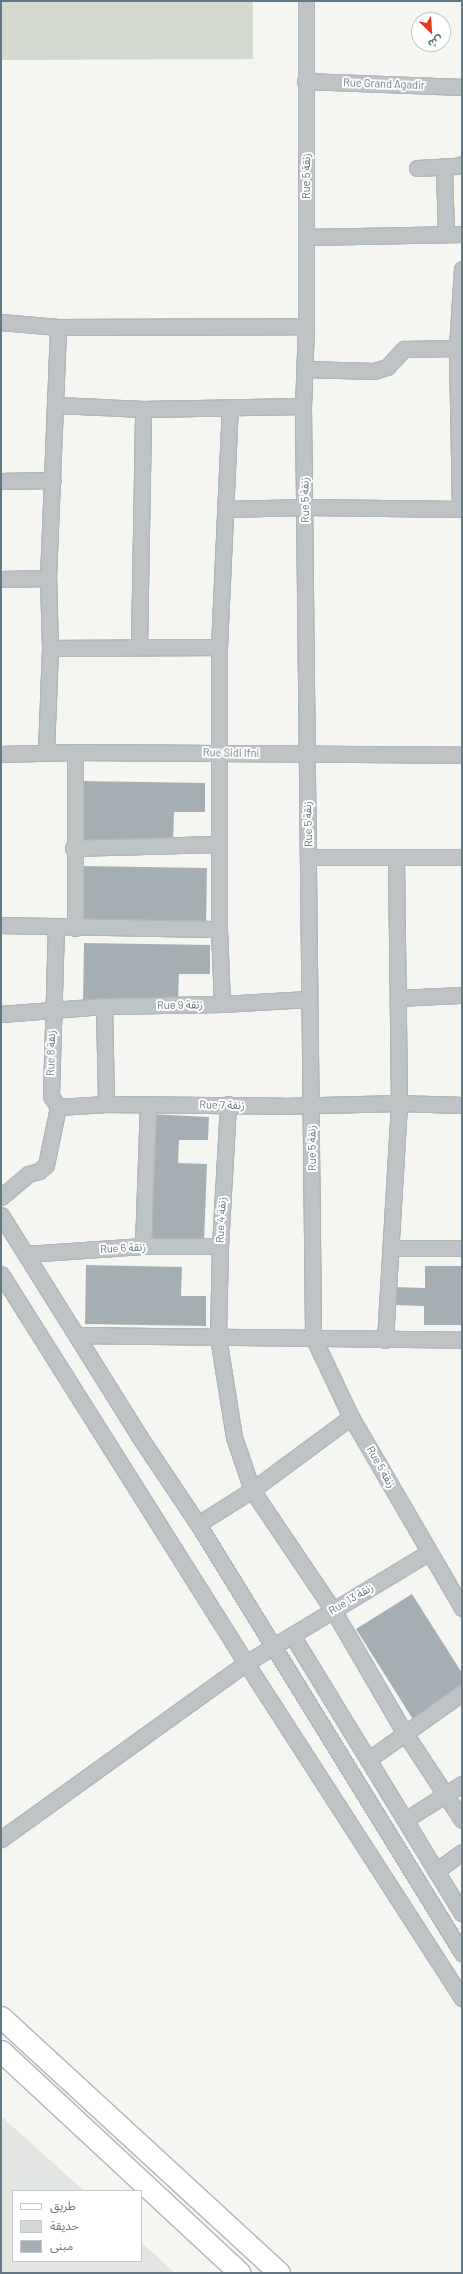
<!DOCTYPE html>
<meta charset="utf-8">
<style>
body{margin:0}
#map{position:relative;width:463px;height:2274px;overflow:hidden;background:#f5f5f2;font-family:Barlow,"Noto Sans Arabic",sans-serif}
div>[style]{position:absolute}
.built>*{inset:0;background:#e3e5e3}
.green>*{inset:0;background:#d5dad1}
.building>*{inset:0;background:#a5afb3}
.roads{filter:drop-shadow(1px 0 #b0b7ba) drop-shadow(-1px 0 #b0b7ba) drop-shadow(0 1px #b0b7ba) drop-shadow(0 -1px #b0b7ba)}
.street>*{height:15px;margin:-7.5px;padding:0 7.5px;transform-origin:7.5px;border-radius:7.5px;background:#bec3c6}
.secondary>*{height:21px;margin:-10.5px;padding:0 10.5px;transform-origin:10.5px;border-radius:10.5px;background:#fff}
span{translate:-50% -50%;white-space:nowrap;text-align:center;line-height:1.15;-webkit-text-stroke:4px #fff;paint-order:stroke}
.street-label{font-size:11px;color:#647883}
.frame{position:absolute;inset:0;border:2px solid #647883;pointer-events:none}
.legend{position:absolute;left:12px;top:2190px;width:130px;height:72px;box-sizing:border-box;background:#fff;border:1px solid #c1c9cd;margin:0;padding:5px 7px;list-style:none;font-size:12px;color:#647883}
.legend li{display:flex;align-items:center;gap:8px;height:20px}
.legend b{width:20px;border:1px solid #c1c9cd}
.north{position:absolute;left:411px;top:12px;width:40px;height:40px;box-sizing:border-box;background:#fff;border:1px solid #c1c9cd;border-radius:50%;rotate:155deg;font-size:11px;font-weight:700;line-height:16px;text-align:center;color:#647883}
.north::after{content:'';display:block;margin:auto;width:14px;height:18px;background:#e53b22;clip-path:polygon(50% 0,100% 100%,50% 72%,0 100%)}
</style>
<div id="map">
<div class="built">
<div style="clip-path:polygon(1px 2116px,84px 2191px,13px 2191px,13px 2261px,141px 2261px,141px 2242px,175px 2273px,1px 2273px)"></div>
</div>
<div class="green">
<div style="clip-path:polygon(1px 1px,253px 1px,253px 59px,1px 60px)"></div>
</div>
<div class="building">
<div style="clip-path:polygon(79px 781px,205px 783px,205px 812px,174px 812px,173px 842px,78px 840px)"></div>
<div style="clip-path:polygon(81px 866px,207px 868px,206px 927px,80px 925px)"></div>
<div style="clip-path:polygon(84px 943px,210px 945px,210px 974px,179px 974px,178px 1004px,83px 1002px)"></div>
<div style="clip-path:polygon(149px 1114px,209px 1117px,208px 1140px,179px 1140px,178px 1163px,207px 1164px,204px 1242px,145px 1240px)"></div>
<div style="clip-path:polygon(86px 1265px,182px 1267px,181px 1296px,206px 1296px,206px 1326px,85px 1324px)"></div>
<div style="clip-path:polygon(425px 1266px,462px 1266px,462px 1325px,424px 1325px,424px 1306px,396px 1305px,396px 1287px,425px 1288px)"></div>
<div style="clip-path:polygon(412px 1594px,462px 1673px,462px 1691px,414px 1721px,356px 1629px)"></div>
</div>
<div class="roads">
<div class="street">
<div style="left:306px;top:1px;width:325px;rotate:90deg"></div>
<div style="left:306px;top:326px;width:80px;rotate:92.1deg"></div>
<div style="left:303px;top:406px;width:931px;rotate:89.38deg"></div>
<div style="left:313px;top:1337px;width:89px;rotate:64.6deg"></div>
<div style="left:351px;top:1417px;width:221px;rotate:59.8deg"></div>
<div style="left:305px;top:81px;width:157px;rotate:2.2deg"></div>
<div style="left:417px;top:168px;width:39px;rotate:-3deg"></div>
<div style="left:456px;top:166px;width:6px;rotate:-18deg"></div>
<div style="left:444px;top:168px;width:66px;rotate:88.3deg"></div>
<div style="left:306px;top:237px;width:156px;rotate:-1.1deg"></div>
<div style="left:1px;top:322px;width:57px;rotate:5deg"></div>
<div style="left:58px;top:327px;width:248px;rotate:-0.2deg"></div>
<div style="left:304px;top:369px;width:70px;rotate:1.6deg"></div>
<div style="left:374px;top:371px;width:14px;rotate:-17deg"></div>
<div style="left:387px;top:367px;width:25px;rotate:-47deg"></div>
<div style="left:404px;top:349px;width:53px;rotate:-1.1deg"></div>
<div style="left:57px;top:405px;width:86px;rotate:2.7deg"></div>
<div style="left:143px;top:409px;width:160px;rotate:-1.1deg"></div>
<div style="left:1px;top:481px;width:52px;rotate:-1.1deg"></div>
<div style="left:226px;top:509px;width:80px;rotate:-1.4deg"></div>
<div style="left:306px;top:507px;width:156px;rotate:0.7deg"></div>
<div style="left:460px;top:509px;width:161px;rotate:-91.1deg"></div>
<div style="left:457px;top:348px;width:79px;rotate:-86.4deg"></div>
<div style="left:1px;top:579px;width:47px;rotate:-1.2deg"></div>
<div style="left:139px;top:647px;width:238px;rotate:-89deg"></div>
<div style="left:50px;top:648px;width:169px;rotate:-0.3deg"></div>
<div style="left:46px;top:752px;width:104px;rotate:-87.8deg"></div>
<div style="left:50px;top:648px;width:70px;rotate:-91.6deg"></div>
<div style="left:48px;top:578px;width:251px;rotate:-87.7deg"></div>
<div style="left:1px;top:754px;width:74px;rotate:-1.5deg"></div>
<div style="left:75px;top:752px;width:387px;rotate:0.4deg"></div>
<div style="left:73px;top:848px;width:145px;rotate:-1.6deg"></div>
<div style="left:309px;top:857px;width:153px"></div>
<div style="left:1px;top:925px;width:218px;rotate:1.1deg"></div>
<div style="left:56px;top:926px;width:170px;rotate:91.7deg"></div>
<div style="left:51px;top:1096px;width:13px;rotate:58deg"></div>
<div style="left:58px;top:1107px;width:48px;rotate:-3.6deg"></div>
<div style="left:106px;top:1104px;width:177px;rotate:0.6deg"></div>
<div style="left:283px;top:1106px;width:116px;rotate:-1.5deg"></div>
<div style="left:399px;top:1103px;width:63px;rotate:1.8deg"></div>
<div style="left:75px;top:928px;width:176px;rotate:-90deg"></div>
<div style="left:398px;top:998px;width:64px;rotate:-2.7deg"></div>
<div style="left:222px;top:1004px;width:75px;rotate:-92.3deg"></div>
<div style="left:219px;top:929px;width:282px;rotate:-90deg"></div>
<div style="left:219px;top:647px;width:239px;rotate:-87.4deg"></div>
<div style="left:104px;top:1006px;width:98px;rotate:88.8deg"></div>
<div style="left:1px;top:1014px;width:103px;rotate:-4.4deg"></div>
<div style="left:104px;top:1006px;width:118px;rotate:-1deg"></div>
<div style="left:222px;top:1004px;width:86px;rotate:-3.3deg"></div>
<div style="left:228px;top:1104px;width:142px;rotate:93.2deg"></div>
<div style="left:220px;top:1246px;width:91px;rotate:91.3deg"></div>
<div style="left:218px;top:1337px;width:101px;rotate:80.9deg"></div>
<div style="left:234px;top:1437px;width:56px;rotate:71.2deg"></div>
<div style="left:252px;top:1490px;width:145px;rotate:56deg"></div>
<div style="left:333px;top:1610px;width:141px;rotate:59.8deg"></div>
<div style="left:404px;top:1732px;width:105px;rotate:56.6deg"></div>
<div style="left:1px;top:1197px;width:35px;rotate:-40deg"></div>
<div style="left:28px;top:1174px;width:11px;rotate:-15deg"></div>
<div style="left:39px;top:1171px;width:9px;rotate:-41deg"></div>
<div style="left:46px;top:1165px;width:59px;rotate:-78.3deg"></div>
<div style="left:1px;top:1215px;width:261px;rotate:58deg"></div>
<div style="left:139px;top:1436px;width:106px;rotate:56.2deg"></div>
<div style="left:198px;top:1524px;width:504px;rotate:58.39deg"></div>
<div style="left:143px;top:1246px;width:140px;rotate:-88deg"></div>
<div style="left:391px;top:1248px;width:71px"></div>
<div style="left:26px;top:1254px;width:117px;rotate:-3.9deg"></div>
<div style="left:143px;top:1246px;width:77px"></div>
<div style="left:1px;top:1274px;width:460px;rotate:57.8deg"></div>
<div style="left:246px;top:1663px;width:399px;rotate:57.2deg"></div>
<div style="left:77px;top:1335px;width:385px;rotate:0.7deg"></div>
<div style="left:385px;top:1340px;width:237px;rotate:-86.6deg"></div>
<div style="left:399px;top:1103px;width:245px;rotate:-90.7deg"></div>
<div style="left:198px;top:1524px;width:64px;rotate:-32.2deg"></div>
<div style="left:252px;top:1490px;width:123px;rotate:-36.4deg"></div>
<div style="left:292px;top:1635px;width:326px;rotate:58.6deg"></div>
<div style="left:369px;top:1759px;width:114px;rotate:-35.4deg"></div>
<div style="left:405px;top:1820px;width:67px;rotate:-32.3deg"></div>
<div style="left:1px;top:1839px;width:302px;rotate:-35.7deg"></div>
<div style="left:246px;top:1663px;width:214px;rotate:-31.2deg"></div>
<div style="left:436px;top:1871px;width:32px;rotate:-36deg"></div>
</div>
<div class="secondary">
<div style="left:1px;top:2017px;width:378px;rotate:42.6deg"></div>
<div style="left:1px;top:2051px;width:326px;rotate:42.9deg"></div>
</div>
</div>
<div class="street-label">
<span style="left:384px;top:84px;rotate:2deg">Rue Grand Agadir</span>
<span style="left:306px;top:176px;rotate:-90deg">Rue 5 زنقة</span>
<span style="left:305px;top:500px;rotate:-91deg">Rue 5 زنقة</span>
<span style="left:231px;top:753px;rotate:1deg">Rue Sidi Ifni</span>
<span style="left:308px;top:824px;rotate:-92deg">Rue 5 زنقة</span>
<span style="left:180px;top:1005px;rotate:-1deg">Rue 9 زنقة</span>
<span style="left:51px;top:1053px;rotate:-89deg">Rue 8 زنقة</span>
<span style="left:222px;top:1105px;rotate:1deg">Rue 7 زنقة</span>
<span style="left:312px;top:1148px;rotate:-91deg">Rue 5 زنقة</span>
<span style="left:221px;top:1220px;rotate:-87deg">Rue 4 زنقة</span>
<span style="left:123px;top:1248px;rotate:-3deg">Rue 6 زنقة</span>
<span style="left:381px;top:1467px;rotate:60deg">Rue 5 زنقة</span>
<span style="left:351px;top:1599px;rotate:-31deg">Rue 13 زنقة</span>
</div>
<div class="frame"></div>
<ul class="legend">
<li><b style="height:5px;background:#fff"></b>طريق</li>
<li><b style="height:11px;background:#d5dad1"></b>حديقة</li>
<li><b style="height:11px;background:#a5afb3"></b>مبنى</li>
</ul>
<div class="north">ش</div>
</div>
